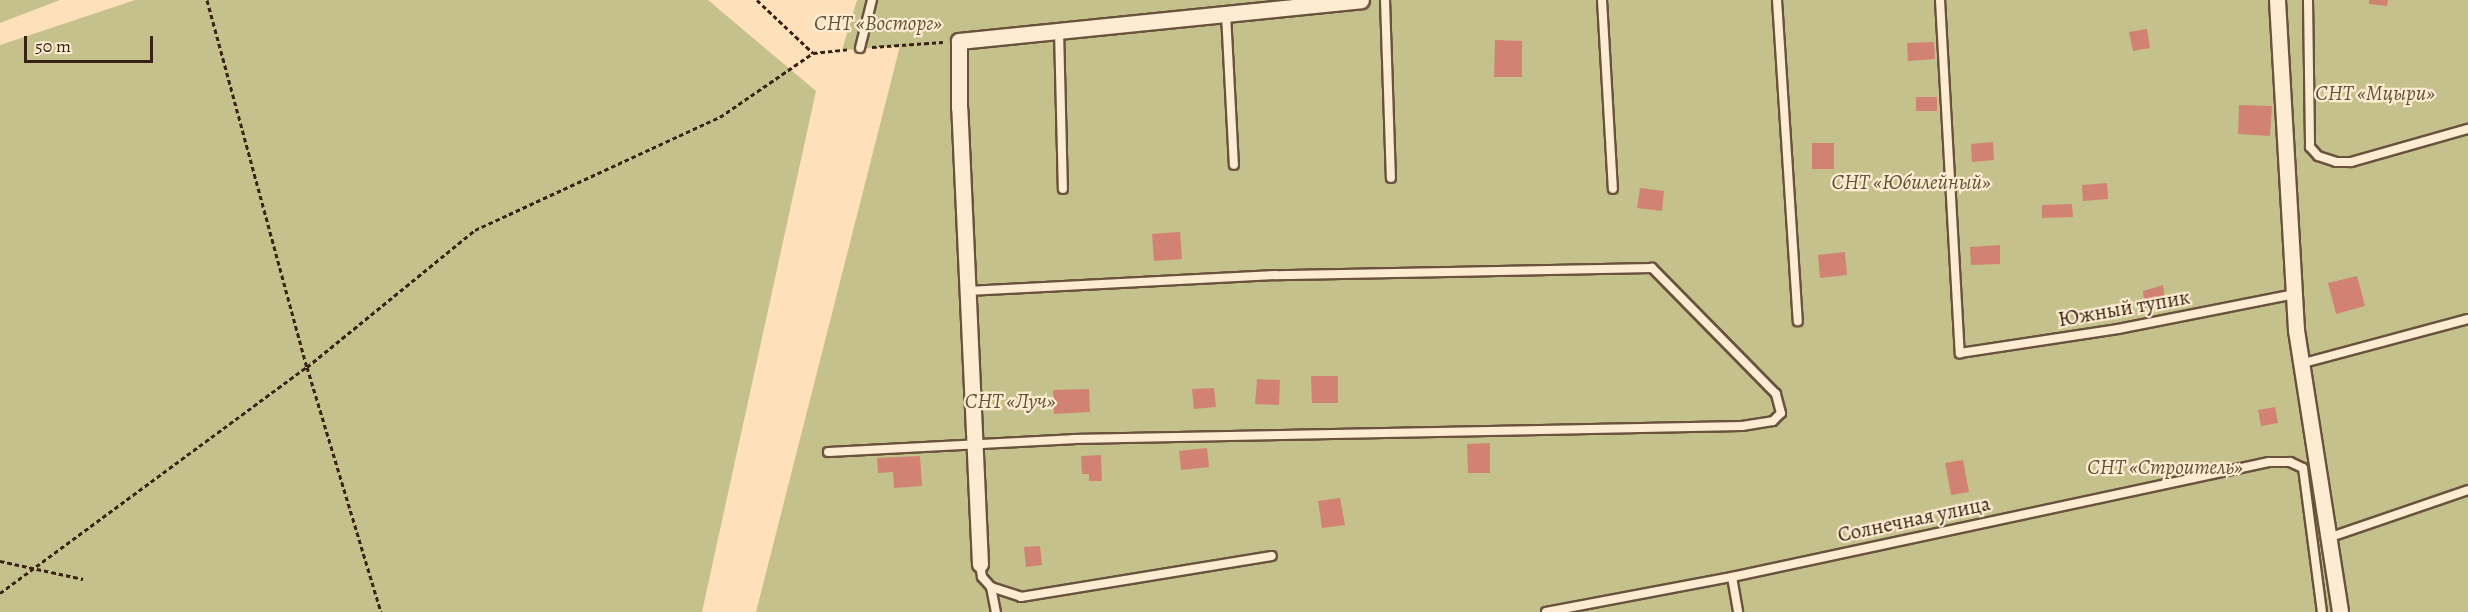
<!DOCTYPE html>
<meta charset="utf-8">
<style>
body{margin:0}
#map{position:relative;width:2468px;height:612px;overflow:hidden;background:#fee1ba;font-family:Alegreya,serif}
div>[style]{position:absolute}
.green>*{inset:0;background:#c5c18c}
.building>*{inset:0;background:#d28272}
.path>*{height:3px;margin-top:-1.5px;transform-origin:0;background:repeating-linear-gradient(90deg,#382213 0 4.5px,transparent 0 7.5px)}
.roads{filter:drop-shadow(2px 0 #6a523d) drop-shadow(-2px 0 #6a523d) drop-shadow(0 2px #6a523d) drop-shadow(0 -2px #6a523d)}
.service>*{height:8px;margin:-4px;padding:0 4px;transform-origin:4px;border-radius:4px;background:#feecd2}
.minor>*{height:15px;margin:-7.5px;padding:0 7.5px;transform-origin:7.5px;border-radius:7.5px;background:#feecd2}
span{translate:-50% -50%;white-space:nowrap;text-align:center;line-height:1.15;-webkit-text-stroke:4.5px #feecd2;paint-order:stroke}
.park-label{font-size:21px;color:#625237;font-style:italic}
.street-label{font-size:21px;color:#382213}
.scale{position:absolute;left:24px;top:36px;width:129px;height:27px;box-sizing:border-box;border:3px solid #382213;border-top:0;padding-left:8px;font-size:18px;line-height:21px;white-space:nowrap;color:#382213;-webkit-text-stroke:4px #feecd2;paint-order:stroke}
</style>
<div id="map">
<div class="green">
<div style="clip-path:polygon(0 0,60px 0,0 23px)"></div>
<div style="clip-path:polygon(135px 0,708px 0,816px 91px,702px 612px,0 612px,0 45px)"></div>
<div style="clip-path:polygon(857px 0,2468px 0,2468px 612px,756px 612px,900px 46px,842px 50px)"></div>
</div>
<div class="building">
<div style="clip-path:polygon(2369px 0,2388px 0,2387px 6px,2369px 4px)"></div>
<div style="clip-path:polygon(2147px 29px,2150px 48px,2133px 51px,2129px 32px)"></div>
<div style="clip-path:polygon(1495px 40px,1522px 41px,1522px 77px,1494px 77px)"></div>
<div style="clip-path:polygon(1934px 42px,1935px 59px,1908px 61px,1907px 43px)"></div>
<div style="clip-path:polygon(1916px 97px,1937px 97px,1937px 111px,1916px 111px)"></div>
<div style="clip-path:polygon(2239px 105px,2272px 106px,2270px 136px,2238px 134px)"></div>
<div style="clip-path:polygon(1993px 142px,1994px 160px,1972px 162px,1971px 144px)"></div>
<div style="clip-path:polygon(1812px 143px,1834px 143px,1834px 169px,1812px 169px)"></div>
<div style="clip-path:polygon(2107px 183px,2108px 199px,2083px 201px,2082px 185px)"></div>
<div style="clip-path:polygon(1640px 188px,1664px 191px,1662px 211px,1637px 208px)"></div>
<div style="clip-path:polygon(2072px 204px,2073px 217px,2042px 218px,2042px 205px)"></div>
<div style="clip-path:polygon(1180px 232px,1182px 259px,1154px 261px,1152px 234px)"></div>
<div style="clip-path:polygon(2000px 245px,2000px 264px,1971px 265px,1970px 247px)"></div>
<div style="clip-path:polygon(1845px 252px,1847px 275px,1820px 278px,1818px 255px)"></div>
<div style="clip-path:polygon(2357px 276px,2365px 306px,2336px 314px,2328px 283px)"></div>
<div style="clip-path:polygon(2163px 285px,2166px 306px,2145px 308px,2143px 291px)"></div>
<div style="clip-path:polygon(1311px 376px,1338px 376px,1338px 403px,1312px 403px)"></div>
<div style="clip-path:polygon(1257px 379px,1280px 380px,1279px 405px,1255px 404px)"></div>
<div style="clip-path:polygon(1214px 388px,1216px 407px,1194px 409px,1192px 389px)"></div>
<div style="clip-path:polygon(1089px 389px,1090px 412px,1054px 414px,1053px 390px)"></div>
<div style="clip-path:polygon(2275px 407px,2278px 423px,2261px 426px,2258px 410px)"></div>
<div style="clip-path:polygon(1490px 443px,1490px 473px,1468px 473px,1467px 444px)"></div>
<div style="clip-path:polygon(1207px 448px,1209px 467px,1181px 470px,1179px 451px)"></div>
<div style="clip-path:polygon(1101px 455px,1102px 481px,1089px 481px,1089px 474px,1082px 474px,1081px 456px)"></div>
<div style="clip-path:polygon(920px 456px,922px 486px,894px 488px,893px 472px,878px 473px,877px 458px)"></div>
<div style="clip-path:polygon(1963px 460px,1969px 492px,1951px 495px,1945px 463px)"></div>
<div style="clip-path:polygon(1340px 498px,1345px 525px,1322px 528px,1318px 501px)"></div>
<div style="clip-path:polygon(1040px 546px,1042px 565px,1026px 567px,1024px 547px)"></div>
</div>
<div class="path">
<div style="left:207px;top:0;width:380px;rotate:74.8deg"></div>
<div style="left:307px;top:367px;width:256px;rotate:73.2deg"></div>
<div style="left:757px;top:0;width:77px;rotate:43.4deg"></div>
<div style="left:872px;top:47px;width:71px;rotate:-4deg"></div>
<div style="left:0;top:561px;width:85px;rotate:12.2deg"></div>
<div style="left:0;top:593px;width:381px;rotate:-36.4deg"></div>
<div style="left:307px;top:367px;width:217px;rotate:-39.2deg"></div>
<div style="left:475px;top:230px;width:270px;rotate:-24.8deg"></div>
<div style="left:720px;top:117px;width:113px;rotate:-34.5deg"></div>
<div style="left:813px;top:53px;width:37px;rotate:-6deg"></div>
</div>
<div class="roads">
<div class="service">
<div style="left:1385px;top:0;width:178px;rotate:88.1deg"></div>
<div style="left:1602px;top:0;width:189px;rotate:86.7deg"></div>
<div style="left:1777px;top:0;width:322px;rotate:86.3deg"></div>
<div style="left:1940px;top:0;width:354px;rotate:86.8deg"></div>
<div style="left:1960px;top:353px;width:160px;rotate:-8.6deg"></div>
<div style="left:2118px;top:329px;width:179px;rotate:-11.2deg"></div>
<div style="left:2308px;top:0;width:147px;rotate:89.2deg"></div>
<div style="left:2310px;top:147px;width:12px;rotate:48deg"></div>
<div style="left:2318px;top:156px;width:19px;rotate:18deg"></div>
<div style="left:2336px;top:162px;width:15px"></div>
<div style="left:2351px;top:162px;width:122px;rotate:-15.8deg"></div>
<div style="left:1226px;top:14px;width:151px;rotate:87deg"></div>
<div style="left:1059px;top:30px;width:159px;rotate:88.6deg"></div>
<div style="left:860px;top:48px;width:49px;rotate:-76deg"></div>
<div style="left:2300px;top:364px;width:174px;rotate:-15deg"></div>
<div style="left:828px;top:452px;width:245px;rotate:-3deg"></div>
<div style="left:1073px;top:439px;width:669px;rotate:-1.11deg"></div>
<div style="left:1742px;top:426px;width:31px;rotate:-9deg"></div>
<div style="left:1773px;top:421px;width:11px;rotate:-45deg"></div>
<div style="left:1781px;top:413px;width:20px;rotate:-105deg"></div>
<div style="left:1776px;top:394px;width:177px;rotate:-134.5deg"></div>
<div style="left:1652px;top:268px;width:377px;rotate:178.9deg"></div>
<div style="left:1275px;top:275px;width:308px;rotate:177deg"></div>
<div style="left:2328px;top:538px;width:148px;rotate:-18.9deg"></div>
<div style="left:980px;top:564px;width:13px;rotate:81deg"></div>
<div style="left:982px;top:577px;width:13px;rotate:48deg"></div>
<div style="left:991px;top:587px;width:32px;rotate:18deg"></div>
<div style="left:1021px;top:597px;width:254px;rotate:-9.3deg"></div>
<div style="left:1732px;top:577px;width:36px;rotate:80deg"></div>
<div style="left:991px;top:587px;width:25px;rotate:79deg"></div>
<div style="left:1546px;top:612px;width:189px;rotate:-10.7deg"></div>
<div style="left:1732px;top:577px;width:549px;rotate:-12.09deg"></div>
<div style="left:2269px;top:462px;width:21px"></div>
<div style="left:2290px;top:462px;width:14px;rotate:25deg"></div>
<div style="left:2303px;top:468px;width:145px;rotate:82.5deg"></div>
</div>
<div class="minor">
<div style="left:2277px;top:0;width:331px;rotate:86.7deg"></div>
<div style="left:2296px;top:330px;width:285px;rotate:81.1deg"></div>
<div style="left:980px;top:564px;width:456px;rotate:-92.6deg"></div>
<div style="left:959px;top:108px;width:67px;rotate:-90deg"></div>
<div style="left:959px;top:41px;width:404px;rotate:-5.8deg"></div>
</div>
</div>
<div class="park-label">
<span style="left:878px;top:23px">СНТ «Восторг»</span>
<span style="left:2375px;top:93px">СНТ «Мцыри»</span>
<span style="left:1911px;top:182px">СНТ «Юбилейный»</span>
<span style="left:1010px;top:401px">СНТ «Луч»</span>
<span style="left:2165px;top:467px">СНТ «Строитель»</span>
</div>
<div class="street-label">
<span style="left:2124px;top:308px;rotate:-10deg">Южный тупик</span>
<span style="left:1914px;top:519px;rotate:-12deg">Солнечная улица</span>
</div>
<div class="scale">50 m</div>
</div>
